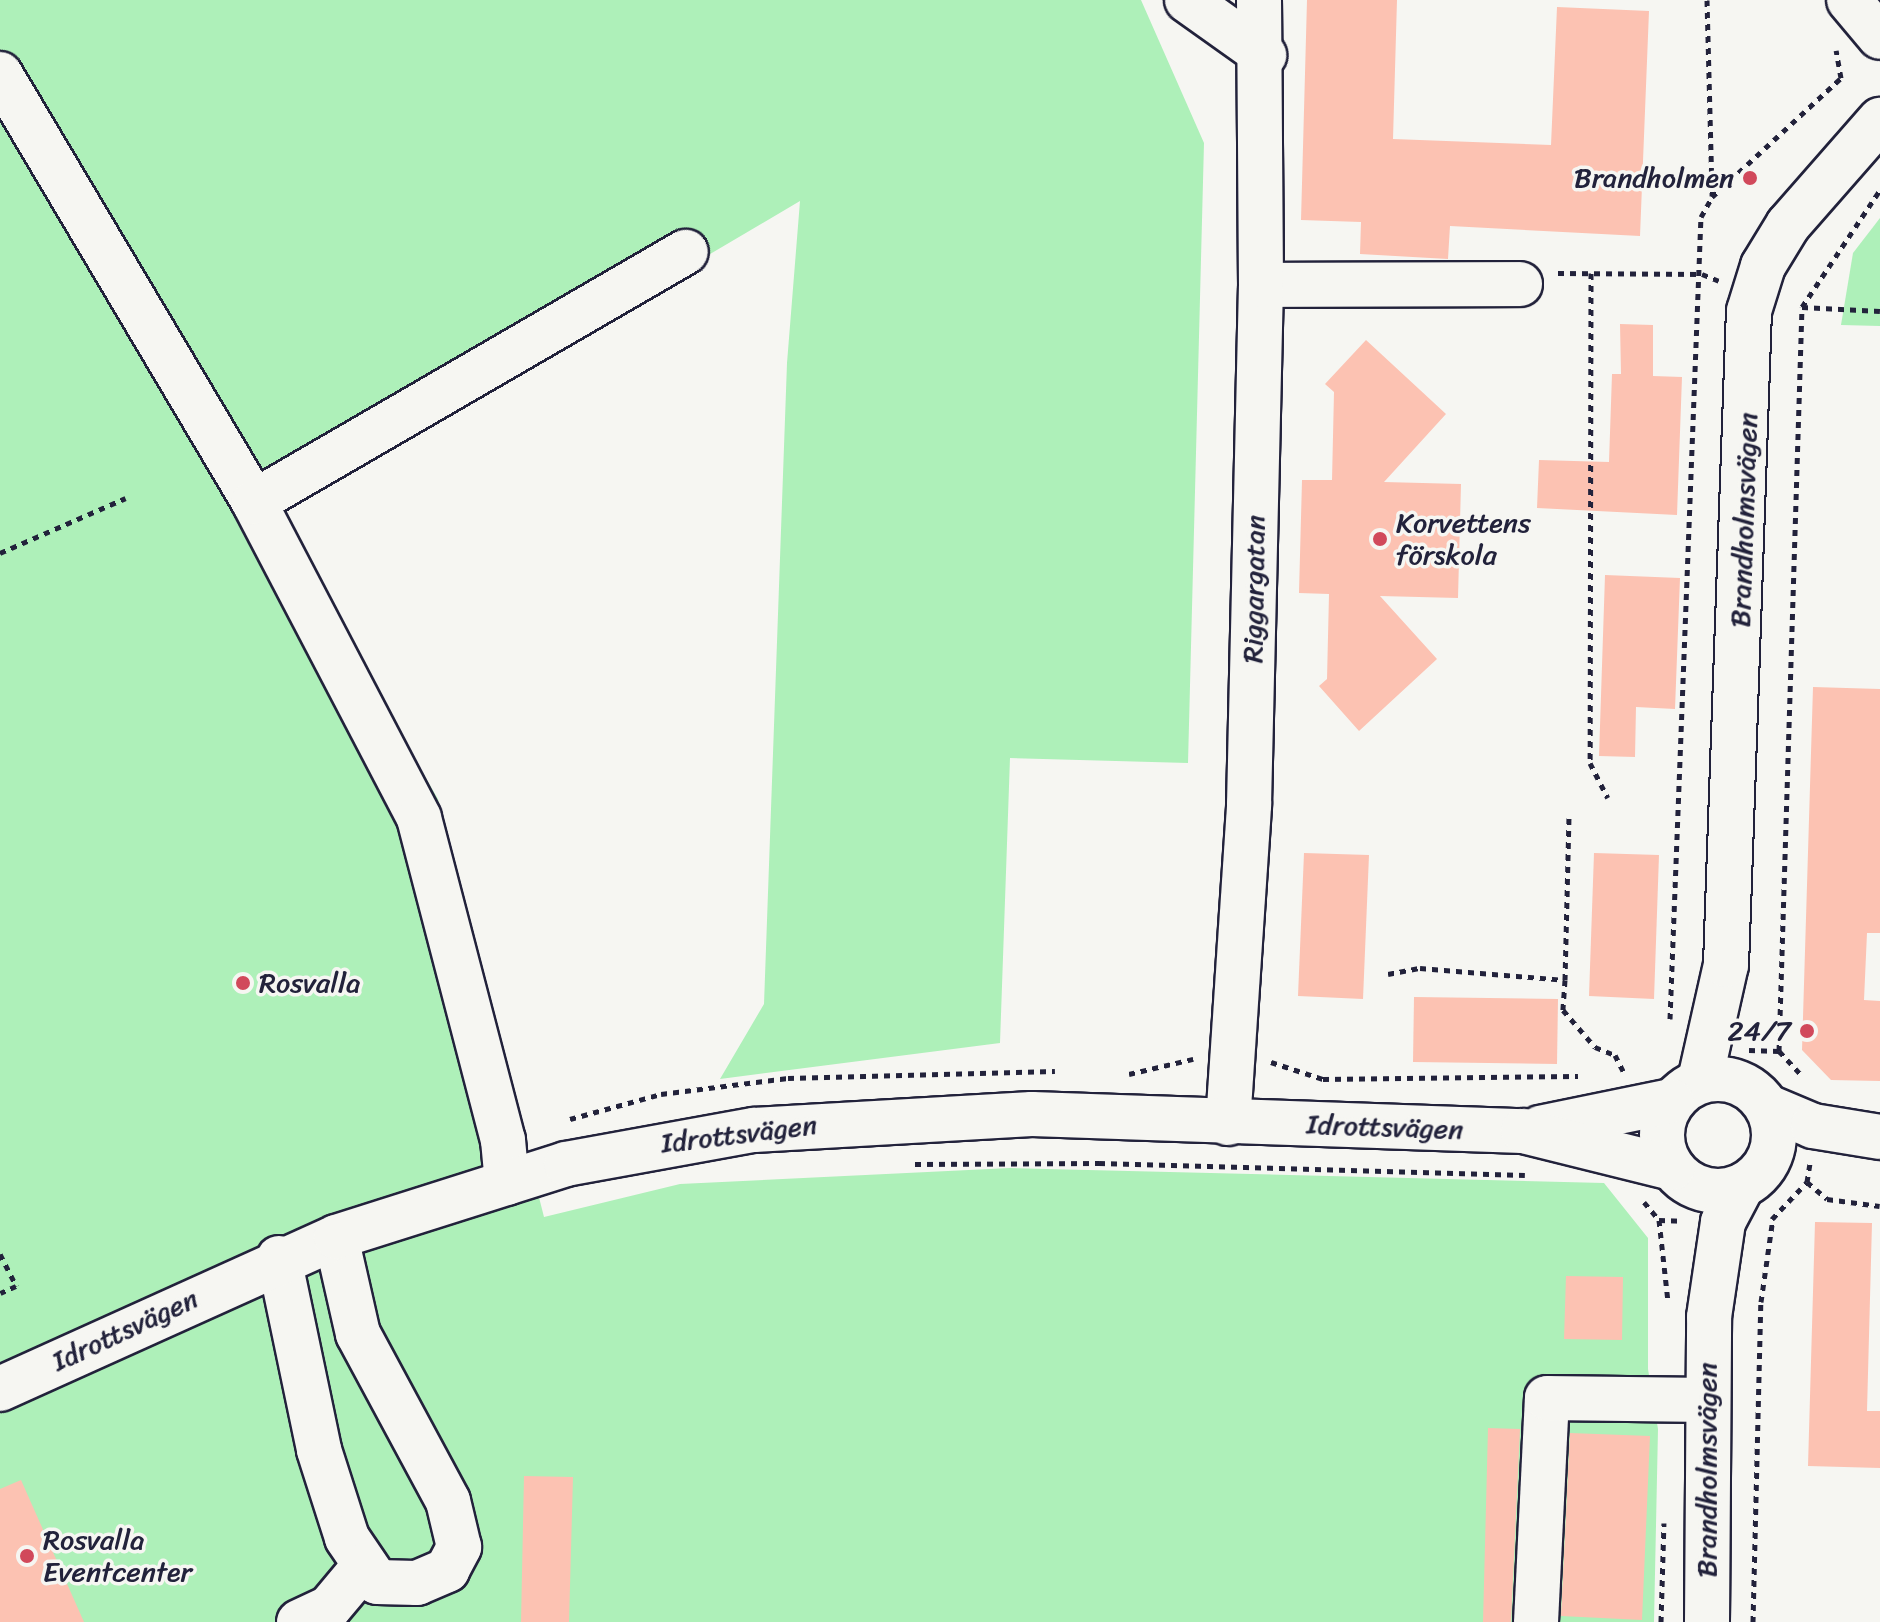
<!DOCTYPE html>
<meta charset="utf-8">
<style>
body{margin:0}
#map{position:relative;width:1880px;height:1622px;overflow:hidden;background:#f6f6f2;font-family:Sriracha,sans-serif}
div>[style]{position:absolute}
.green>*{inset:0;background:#aef0b9}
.building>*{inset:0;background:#fcc2b2}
.path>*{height:5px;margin-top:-2.5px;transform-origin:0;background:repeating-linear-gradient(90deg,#22223b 0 6px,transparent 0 12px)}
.roads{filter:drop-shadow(2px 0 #22223b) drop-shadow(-2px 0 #22223b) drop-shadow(0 2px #22223b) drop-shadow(0 -2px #22223b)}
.minor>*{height:44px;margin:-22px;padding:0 22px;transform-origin:22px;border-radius:22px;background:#f6f6f2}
.minor>.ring{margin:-22px;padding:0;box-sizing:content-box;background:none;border:44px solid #f6f6f2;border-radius:50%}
.dots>*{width:22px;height:22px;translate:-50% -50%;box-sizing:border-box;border:4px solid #f6f6f2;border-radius:50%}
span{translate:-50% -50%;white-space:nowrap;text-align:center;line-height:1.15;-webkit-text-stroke:7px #f6f6f2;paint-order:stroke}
.poi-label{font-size:28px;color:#22223b}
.right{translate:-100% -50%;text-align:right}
.left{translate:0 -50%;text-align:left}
.street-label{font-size:28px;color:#22223b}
</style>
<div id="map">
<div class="green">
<div style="clip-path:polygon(0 0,1141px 0,1204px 143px,1188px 763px,1010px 758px,1000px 1043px,720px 1079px,764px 1004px,787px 363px,800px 201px,271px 513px,438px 799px,544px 1217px,680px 1184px,1010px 1168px,1604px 1183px,1648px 1238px,1648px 1369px,1658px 1429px,1654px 1622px,0 1622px)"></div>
<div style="clip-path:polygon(1880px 218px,1880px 326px,1841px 325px,1853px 253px)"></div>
</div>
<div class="building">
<div style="clip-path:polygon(1307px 0,1397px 0,1393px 139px,1551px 145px,1557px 7px,1649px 11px,1640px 236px,1450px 226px,1448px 259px,1360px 254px,1361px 222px,1301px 220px)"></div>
<div style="clip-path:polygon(1620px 324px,1653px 325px,1653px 376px,1682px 377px,1677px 515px,1537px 508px,1539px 460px,1609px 462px,1612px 374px,1621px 374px)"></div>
<div style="clip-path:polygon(1366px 340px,1446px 414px,1384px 482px,1461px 484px,1458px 598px,1380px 596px,1437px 659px,1359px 731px,1319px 686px,1327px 679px,1329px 594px,1299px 593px,1302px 480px,1332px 480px,1334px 392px,1325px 384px)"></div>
<div style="clip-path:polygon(1605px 575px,1680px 578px,1675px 709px,1636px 707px,1635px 757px,1599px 756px)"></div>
<div style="clip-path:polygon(1813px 687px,1880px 689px,1880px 933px,1867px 933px,1864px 1000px,1880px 1001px,1880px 1081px,1831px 1080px,1802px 1050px)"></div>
<div style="clip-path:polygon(1304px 853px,1369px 855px,1363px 999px,1298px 996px)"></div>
<div style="clip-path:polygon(1594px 853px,1659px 855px,1654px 999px,1589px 996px)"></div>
<div style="clip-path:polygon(1414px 997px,1558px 999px,1557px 1064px,1413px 1062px)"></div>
<div style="clip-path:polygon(1815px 1222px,1872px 1223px,1867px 1411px,1880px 1411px,1880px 1468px,1808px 1466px)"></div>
<div style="clip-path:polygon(1566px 1276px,1623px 1277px,1622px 1340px,1564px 1339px)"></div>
<div style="clip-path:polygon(1488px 1428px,1520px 1429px,1511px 1622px,1483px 1622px)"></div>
<div style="clip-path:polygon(1570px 1433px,1650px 1436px,1642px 1620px,1561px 1616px)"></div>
<div style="clip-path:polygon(524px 1476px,573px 1477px,569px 1622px,521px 1622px)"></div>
<div style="clip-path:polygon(21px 1480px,84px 1622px,0 1622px,0 1489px)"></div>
</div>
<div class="path">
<div style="left:1707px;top:0;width:196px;rotate:88.5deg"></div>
<div style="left:1558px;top:273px;width:144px;rotate:0.4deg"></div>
<div style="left:1702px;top:274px;width:18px;rotate:22deg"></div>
<div style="left:1591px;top:273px;width:490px;rotate:90.1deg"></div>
<div style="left:1590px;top:763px;width:39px;rotate:63deg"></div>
<div style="left:1802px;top:307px;width:78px;rotate:2.9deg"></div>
<div style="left:0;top:553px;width:137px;rotate:-23.6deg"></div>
<div style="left:1388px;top:974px;width:33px;rotate:-11deg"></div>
<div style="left:1420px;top:968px;width:145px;rotate:4.7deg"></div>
<div style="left:1565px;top:980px;width:162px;rotate:-88.6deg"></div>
<div style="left:1565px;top:980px;width:30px;rotate:94deg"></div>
<div style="left:1563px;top:1010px;width:49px;rotate:49.1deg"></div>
<div style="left:1595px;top:1047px;width:22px;rotate:22deg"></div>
<div style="left:1615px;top:1055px;width:18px;rotate:63deg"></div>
<div style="left:1670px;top:1019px;width:803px;rotate:-87.79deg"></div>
<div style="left:1701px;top:217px;width:23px;rotate:-61deg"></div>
<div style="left:1712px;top:197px;width:176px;rotate:-42.7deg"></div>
<div style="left:1841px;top:78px;width:28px;rotate:-100deg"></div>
<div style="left:1749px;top:1050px;width:30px;rotate:2deg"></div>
<div style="left:1779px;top:1051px;width:35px;rotate:47deg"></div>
<div style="left:1779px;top:1051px;width:744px;rotate:-88.23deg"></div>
<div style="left:1802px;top:307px;width:141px;rotate:-56.3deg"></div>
<div style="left:1271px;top:1062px;width:55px;rotate:18.1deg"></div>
<div style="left:1323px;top:1079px;width:255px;rotate:-0.7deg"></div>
<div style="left:1129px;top:1074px;width:66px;rotate:-13.2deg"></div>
<div style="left:570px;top:1119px;width:94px;rotate:-15.4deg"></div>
<div style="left:661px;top:1094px;width:128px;rotate:-7.2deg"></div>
<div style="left:788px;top:1078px;width:267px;rotate:-1.5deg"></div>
<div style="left:915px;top:1164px;width:184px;rotate:-0.3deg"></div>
<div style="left:1099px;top:1163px;width:426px;rotate:1.6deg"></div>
<div style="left:1807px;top:1182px;width:26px;rotate:40deg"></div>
<div style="left:1827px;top:1199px;width:53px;rotate:7.5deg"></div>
<div style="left:1644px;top:1202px;width:23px;rotate:50deg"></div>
<div style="left:1659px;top:1220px;width:81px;rotate:83.7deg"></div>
<div style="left:1772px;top:1219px;width:51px;rotate:-46.6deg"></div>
<div style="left:1807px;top:1182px;width:18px;rotate:-81deg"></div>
<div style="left:1659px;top:1220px;width:23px;rotate:2deg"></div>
<div style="left:0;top:1254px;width:36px;rotate:63deg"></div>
<div style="left:16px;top:1286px;width:17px;rotate:156deg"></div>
<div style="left:1661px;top:1622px;width:99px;rotate:-88.3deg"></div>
<div style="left:1753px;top:1622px;width:320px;rotate:-88.6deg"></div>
<div style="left:1761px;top:1302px;width:85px;rotate:-81.9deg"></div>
</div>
<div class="roads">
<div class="minor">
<div style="left:1187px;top:0;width:95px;rotate:35.5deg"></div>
<div style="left:1849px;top:0;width:48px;rotate:50deg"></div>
<div style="left:0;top:74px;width:498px;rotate:59.3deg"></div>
<div style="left:254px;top:502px;width:356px;rotate:62.4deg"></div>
<div style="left:419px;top:818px;width:333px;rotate:75.4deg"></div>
<div style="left:503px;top:1140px;width:43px;rotate:84.7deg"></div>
<div style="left:1261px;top:285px;width:259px;rotate:-0.2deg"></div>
<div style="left:254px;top:502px;width:499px;rotate:-30.1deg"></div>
<div class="ring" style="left:1662px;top:1079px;width:68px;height:68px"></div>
<div style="left:1700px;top:1080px;width:118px;rotate:-77.3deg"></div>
<div style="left:1726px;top:965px;width:654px;rotate:-87.99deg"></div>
<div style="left:1749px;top:311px;width:47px;rotate:-72.7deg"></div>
<div style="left:1763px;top:266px;width:48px;rotate:-58.6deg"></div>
<div style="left:1788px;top:225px;width:140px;rotate:-48.8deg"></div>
<div style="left:1768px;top:1107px;width:49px;rotate:22.9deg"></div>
<div style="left:1813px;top:1126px;width:68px;rotate:9.3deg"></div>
<div style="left:1228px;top:1123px;width:319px;rotate:-86.2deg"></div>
<div style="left:1249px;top:805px;width:520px;rotate:-88.68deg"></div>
<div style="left:1261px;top:285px;width:285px;rotate:-90.4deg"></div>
<div style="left:1540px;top:1128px;width:134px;rotate:-11.6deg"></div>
<div style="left:279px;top:1258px;width:196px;rotate:78.2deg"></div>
<div style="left:319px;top:1450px;width:92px;rotate:72.3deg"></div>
<div style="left:347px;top:1538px;width:53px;rotate:55.7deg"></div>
<div style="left:377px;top:1582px;width:40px;rotate:1.4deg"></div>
<div style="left:417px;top:1583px;width:33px;rotate:-23deg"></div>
<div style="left:447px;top:1570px;width:26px;rotate:-62deg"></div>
<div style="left:459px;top:1547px;width:47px;rotate:-103.4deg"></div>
<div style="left:448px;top:1501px;width:190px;rotate:-118.3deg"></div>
<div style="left:358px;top:1334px;width:99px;rotate:-102.8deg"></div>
<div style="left:0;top:1389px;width:369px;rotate:-24.3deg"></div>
<div style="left:336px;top:1237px;width:241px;rotate:-17.6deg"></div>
<div style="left:566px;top:1164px;width:191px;rotate:-10.3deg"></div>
<div style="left:754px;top:1130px;width:278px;rotate:-3.3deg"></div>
<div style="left:1032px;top:1114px;width:491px;rotate:2deg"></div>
<div style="left:1523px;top:1131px;width:154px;rotate:13.9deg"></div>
<div style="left:299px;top:1622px;width:33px;rotate:-25deg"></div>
<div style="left:329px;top:1608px;width:56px;rotate:-50.1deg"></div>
<div style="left:1536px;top:1622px;width:224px;rotate:-87.2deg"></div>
<div style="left:1547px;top:1398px;width:161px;rotate:0.7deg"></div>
<div style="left:1707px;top:1622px;width:305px;rotate:-89.6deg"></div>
<div style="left:1709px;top:1317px;width:96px;rotate:-81.6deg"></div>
<div style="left:1723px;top:1222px;width:41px;rotate:-62.2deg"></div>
</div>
</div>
<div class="dots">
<div style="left:1750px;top:178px;background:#d1495b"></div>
<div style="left:1380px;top:539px;background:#d1495b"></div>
<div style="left:243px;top:983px;background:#d1495b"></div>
<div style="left:1807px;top:1031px;background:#d1495b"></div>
<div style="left:27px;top:1556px;background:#d1495b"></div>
</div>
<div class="poi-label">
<span class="right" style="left:1734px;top:178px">Brandholmen</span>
<span class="left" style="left:1396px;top:539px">Korvettens<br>förskola</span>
<span class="left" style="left:259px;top:983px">Rosvalla</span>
<span class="right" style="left:1791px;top:1031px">24/7</span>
<span class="left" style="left:43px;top:1556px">Rosvalla<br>Eventcenter</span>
</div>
<div class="street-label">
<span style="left:1744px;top:520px;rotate:-88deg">Brandholmsvägen</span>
<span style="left:1254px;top:589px;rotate:-89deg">Riggargatan</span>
<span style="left:1385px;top:1127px;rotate:2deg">Idrottsvägen</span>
<span style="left:739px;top:1134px;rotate:-7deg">Idrottsvägen</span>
<span style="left:125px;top:1330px;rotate:-25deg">Idrottsvägen</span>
<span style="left:1707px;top:1470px;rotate:-90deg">Brandholmsvägen</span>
</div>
</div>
